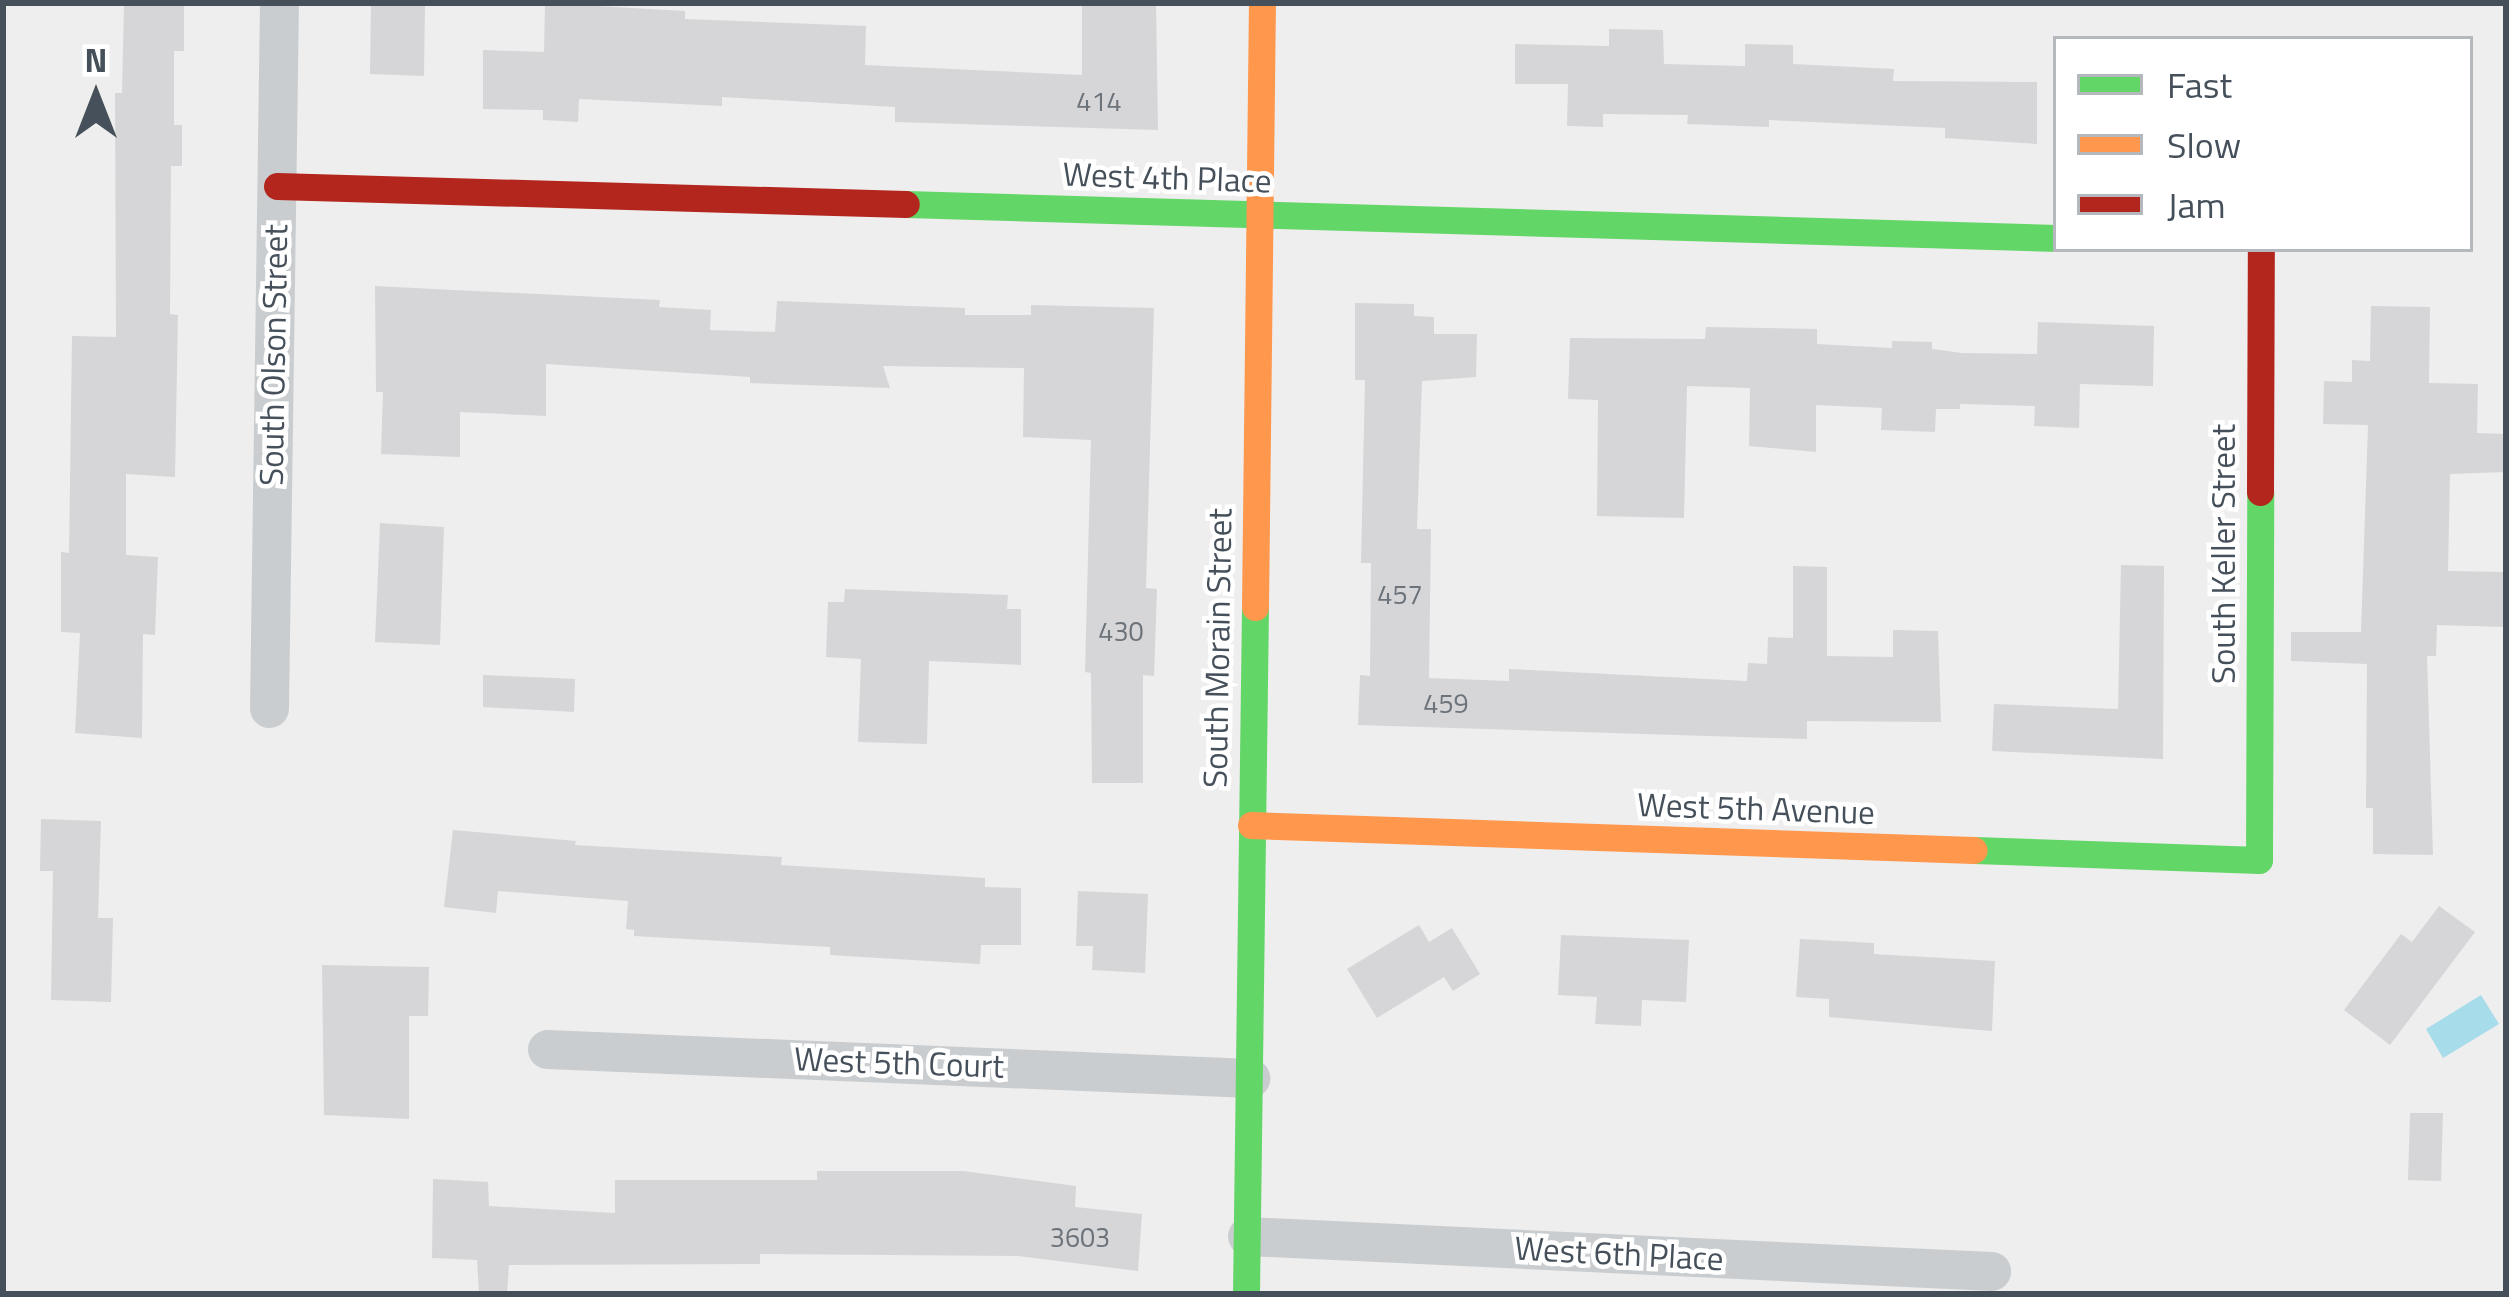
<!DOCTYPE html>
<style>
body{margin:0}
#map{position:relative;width:2509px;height:1297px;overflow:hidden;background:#efeeee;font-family:"Titillium Web",sans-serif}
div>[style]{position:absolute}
.water>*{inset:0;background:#a7dceb}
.building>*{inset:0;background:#d6d6d8}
.street>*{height:39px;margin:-19.5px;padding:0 19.5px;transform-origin:19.5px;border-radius:19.5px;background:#cacdcf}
.fast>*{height:27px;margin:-13.5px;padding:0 13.5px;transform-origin:13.5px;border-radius:13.5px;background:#63d668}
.slow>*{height:27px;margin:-13.5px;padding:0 13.5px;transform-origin:13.5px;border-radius:13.5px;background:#ff974d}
.jam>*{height:27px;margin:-13.5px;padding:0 13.5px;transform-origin:13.5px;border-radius:13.5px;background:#b3261e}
span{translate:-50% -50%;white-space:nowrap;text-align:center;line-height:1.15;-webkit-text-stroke:9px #fff;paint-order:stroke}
.number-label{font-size:27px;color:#6c737b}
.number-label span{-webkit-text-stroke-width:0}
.street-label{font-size:33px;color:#46505a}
.frame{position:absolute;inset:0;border:6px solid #46505a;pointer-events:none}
.legend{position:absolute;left:2053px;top:36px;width:420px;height:216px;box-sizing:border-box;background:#fff;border:3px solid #b5b9bd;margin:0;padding:15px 21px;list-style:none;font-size:36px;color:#46505a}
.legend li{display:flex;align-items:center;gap:24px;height:60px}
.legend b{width:60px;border:3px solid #b5b9bd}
.north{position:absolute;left:36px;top:36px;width:120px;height:120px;-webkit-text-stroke:9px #fff;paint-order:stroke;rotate:0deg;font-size:33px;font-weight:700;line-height:48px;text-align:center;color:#46505a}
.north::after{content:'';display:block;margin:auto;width:42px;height:54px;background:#46505a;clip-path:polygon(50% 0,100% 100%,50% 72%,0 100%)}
</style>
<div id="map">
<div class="water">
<div style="clip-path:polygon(2481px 995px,2499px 1024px,2443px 1058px,2426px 1029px)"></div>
</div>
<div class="building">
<div style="clip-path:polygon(124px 3px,184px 3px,184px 51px,174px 51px,174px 125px,182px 125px,182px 166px,171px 166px,170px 314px,178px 315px,175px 477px,126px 474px,126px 555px,158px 557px,155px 635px,143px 634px,142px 738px,75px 733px,80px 633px,61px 632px,61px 552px,69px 553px,72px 336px,116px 337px,115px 93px,122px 93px)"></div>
<div style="clip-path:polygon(371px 3px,425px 3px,424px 76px,370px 74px)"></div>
<div style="clip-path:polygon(545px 3px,685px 11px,685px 19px,866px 26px,865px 65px,1082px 75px,1082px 3px,1156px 3px,1158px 130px,895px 122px,895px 107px,722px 97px,722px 106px,579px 99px,578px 122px,543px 120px,543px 110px,483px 109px,483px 50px,544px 52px)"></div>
<div style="clip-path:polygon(1609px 29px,1663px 30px,1664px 64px,1745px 66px,1745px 44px,1793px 45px,1793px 64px,1894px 69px,1893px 81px,2037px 82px,2037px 144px,1945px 138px,1945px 128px,1769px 120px,1769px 127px,1687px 124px,1688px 115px,1603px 114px,1603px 127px,1567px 126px,1568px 84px,1515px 84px,1515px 44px,1609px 46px)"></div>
<div style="clip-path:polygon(375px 286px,660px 300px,659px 307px,711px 310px,710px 330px,775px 332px,777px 301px,965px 308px,965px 315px,1031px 315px,1031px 305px,1154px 308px,1146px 588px,1157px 589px,1154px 676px,1143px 675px,1143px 783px,1092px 783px,1091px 673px,1085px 672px,1091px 440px,1023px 437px,1024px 368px,883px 366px,890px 388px,750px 383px,750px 377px,546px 364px,546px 416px,460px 412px,460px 457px,381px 454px,383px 392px,376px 392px)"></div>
<div style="clip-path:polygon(1355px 303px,1414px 304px,1414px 316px,1434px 317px,1434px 334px,1477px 334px,1476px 377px,1422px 381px,1417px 529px,1431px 529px,1429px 678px,1509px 681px,1509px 669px,1747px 681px,1748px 663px,1767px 664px,1768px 637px,1793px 638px,1793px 566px,1827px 567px,1827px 656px,1893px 657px,1893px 630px,1938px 631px,1941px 722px,1807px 721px,1807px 739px,1358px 725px,1360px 675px,1370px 676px,1371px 563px,1361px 563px,1365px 380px,1355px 380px)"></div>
<div style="clip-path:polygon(2371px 306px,2430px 307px,2429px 383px,2478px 384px,2477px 433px,2506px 434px,2506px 472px,2450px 474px,2448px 571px,2506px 572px,2506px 627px,2437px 625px,2436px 656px,2427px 656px,2433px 855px,2373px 854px,2373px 808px,2366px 808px,2367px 664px,2291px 661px,2291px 632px,2361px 632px,2368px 425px,2323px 424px,2324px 381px,2352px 382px,2352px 360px,2370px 361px)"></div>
<div style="clip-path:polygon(2038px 322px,2154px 326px,2153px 386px,2080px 384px,2079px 428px,2034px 426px,2035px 406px,1960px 404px,1960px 409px,1936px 409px,1935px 432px,1881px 430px,1882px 408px,1816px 405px,1816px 452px,1749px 446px,1750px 388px,1687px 386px,1684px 518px,1597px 516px,1598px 400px,1568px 399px,1570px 338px,1705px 339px,1706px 327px,1817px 329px,1817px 344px,1892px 348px,1892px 341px,1932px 342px,1932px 349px,1962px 353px,2037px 354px)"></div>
<div style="clip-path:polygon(380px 523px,444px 527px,440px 645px,375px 642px)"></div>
<div style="clip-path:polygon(2121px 565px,2164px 566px,2163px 759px,1992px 751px,1994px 704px,2118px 709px)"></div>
<div style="clip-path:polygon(845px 589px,1008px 595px,1007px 609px,1021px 609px,1021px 665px,929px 661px,927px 744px,858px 742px,861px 659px,826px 657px,828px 602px,844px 602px)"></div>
<div style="clip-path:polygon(483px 675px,575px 679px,574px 712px,483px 707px)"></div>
<div style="clip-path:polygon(41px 819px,101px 821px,98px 918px,113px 918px,111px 1002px,51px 1000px,53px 871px,40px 871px)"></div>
<div style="clip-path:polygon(453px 830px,576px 841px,575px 845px,782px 857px,781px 865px,985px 878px,985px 887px,1021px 888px,1021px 945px,981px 945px,980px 964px,862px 957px,830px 955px,830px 947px,634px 936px,634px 930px,626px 929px,628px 901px,498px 891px,496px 913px,444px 907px)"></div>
<div style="clip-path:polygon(1078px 891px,1148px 894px,1145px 973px,1092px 970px,1093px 946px,1076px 946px)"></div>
<div style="clip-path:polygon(2439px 906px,2475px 932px,2390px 1045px,2344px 1010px,2401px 934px,2412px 942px)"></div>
<div style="clip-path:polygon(1419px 925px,1429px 942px,1452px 928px,1480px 974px,1453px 991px,1444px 977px,1377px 1018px,1347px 969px)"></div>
<div style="clip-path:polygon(1561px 935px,1689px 940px,1686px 1002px,1642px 1000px,1641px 1026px,1595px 1024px,1597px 997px,1558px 995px)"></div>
<div style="clip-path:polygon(1800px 939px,1874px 943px,1874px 954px,1995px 961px,1992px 1031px,1829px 1017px,1829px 999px,1796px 997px)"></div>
<div style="clip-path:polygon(322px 965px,429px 967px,428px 1016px,409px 1016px,409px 1119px,324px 1115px)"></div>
<div style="clip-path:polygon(2410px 1113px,2443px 1113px,2441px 1181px,2408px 1180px)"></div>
<div style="clip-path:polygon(817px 1171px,963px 1171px,1076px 1186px,1075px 1207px,1142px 1214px,1138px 1271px,1018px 1256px,760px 1254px,760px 1264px,509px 1265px,507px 1294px,479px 1294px,477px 1260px,432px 1258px,433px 1179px,488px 1182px,489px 1206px,615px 1213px,615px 1180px,817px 1180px)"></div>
</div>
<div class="street">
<div style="left:269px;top:708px;width:705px;rotate:-89.19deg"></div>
<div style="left:547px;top:1049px;width:704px;rotate:2.36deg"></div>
<div style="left:1247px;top:1236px;width:745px;rotate:2.69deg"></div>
</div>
<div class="fast">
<div style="left:906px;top:204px;width:1151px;rotate:1.69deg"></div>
<div style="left:1974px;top:850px;width:285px;rotate:2deg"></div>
<div style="left:2259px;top:860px;width:368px;rotate:-89.8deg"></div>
<div style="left:1246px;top:1294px;width:687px;rotate:-89.25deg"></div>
</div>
<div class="slow">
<div style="left:1255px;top:607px;width:604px;rotate:-89.34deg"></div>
<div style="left:1251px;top:825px;width:723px;rotate:1.98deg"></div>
</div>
<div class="jam">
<div style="left:277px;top:186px;width:629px;rotate:1.64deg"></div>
<div style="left:2260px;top:492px;width:243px;rotate:-89.8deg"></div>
</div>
<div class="number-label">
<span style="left:1099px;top:101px">414</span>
<span style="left:1400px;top:594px">457</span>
<span style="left:1121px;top:631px">430</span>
<span style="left:1446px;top:703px">459</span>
<span style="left:1080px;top:1237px">3603</span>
</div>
<div class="street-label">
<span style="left:1167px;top:178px;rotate:2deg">West 4th Place</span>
<span style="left:274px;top:355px;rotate:-89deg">South Olson Street</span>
<span style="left:2224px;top:554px;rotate:-90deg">South Keller Street</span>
<span style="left:1218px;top:648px;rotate:-89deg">South Morain Street</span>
<span style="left:1756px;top:809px;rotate:2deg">West 5th Avenue</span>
<span style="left:899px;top:1063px;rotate:2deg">West 5th Court</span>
<span style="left:1619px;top:1254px;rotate:3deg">West 6th Place</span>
</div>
<div class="frame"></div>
<ul class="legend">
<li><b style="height:15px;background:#63d668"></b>Fast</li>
<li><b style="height:15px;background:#ff974d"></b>Slow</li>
<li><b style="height:15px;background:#b3261e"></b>Jam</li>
</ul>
<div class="north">N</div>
</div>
